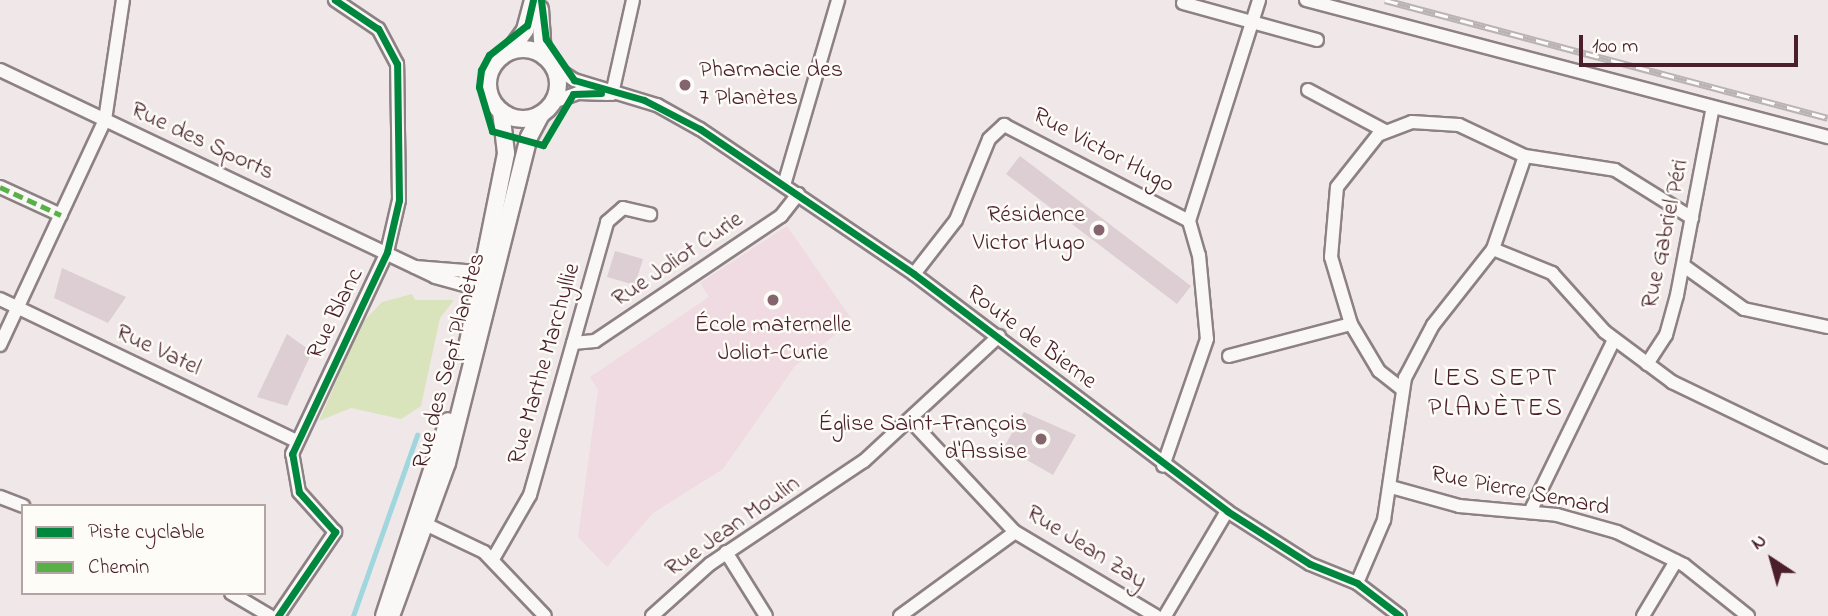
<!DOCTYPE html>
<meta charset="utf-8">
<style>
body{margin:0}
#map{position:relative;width:1828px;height:616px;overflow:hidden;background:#f0e7e9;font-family:"Indie Flower",sans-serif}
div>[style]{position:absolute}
.built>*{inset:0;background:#efdbe1}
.green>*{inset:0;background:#dae4bc}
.stream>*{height:4.5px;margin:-2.25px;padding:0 2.25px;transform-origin:2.25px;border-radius:2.25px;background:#a0d6dd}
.building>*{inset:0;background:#ddced4}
.roads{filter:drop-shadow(2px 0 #8d8184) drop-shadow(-2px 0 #8d8184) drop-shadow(0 2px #8d8184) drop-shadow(0 -2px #8d8184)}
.street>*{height:12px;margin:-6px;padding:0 6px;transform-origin:6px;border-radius:6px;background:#f9f8f7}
.secondary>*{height:16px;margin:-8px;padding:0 8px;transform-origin:8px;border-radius:8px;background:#f9f8f7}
.secondary>.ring{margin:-8px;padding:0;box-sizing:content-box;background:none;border:16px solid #f9f8f7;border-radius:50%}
.rail>*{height:7px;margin-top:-3.5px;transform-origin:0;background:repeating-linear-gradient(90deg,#fdfcf7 0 13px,#b9b3b3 0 26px);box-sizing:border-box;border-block:2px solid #b9b3b3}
.quiet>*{height:5px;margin-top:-2.5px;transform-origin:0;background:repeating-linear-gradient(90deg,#57b146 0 10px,transparent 0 15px)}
.cycleway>*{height:7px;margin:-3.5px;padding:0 3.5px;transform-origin:3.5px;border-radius:3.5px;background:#00873e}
.dots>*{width:19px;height:19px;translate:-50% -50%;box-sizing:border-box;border:4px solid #fdfcf7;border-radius:50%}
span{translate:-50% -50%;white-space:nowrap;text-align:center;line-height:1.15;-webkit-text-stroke:5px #fdfcf7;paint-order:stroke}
.poi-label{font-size:24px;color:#4a1f2b}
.left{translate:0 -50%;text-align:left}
.right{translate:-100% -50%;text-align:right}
.street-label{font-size:24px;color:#4a1f2b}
.neighbourhood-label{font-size:26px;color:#4a1f2b;letter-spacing:2px}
.legend{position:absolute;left:21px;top:504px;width:245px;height:91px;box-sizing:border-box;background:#fdfcf7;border:2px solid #b5a4a5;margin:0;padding:9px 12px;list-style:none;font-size:21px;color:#4a1f2b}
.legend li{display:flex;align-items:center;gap:14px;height:35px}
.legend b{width:35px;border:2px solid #b5a4a5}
.north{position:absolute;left:1737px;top:525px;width:70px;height:70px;-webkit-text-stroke:5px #fdfcf7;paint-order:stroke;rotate:324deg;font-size:19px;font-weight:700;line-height:28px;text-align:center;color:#4a1f2b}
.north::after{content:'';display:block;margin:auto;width:24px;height:32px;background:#4a1f2b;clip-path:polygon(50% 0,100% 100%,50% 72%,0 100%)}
.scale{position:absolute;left:1579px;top:35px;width:219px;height:32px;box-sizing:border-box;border:4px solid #4a1f2b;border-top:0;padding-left:9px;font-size:21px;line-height:24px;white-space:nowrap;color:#4a1f2b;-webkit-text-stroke:5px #fdfcf7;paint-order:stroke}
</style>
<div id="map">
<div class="built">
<div style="clip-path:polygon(787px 226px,853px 321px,795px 366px,723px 469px,653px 513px,607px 567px,578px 537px,598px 390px,590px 377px,709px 297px,700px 283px)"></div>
</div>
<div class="green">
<div style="clip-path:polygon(412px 294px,415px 300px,454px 300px,440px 318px,421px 406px,401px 419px,351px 408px,319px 421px,361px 324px,382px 302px)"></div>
</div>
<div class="stream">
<div style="left:353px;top:616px;width:192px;rotate:-70.5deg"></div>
</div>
<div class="building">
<div style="clip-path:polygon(1020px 156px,1191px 286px,1177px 304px,1006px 174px)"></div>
<div style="clip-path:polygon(615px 251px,643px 259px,635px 285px,607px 277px)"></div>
<div style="clip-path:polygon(62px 268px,126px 297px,108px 323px,54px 298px)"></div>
<div style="clip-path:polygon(287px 334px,312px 352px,287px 406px,257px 397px)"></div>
<div style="clip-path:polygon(1024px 412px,1076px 435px,1053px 475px,1004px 447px)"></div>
</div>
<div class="roads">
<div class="street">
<div style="left:1306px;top:0;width:540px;rotate:14.71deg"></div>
<div style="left:1183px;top:3px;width:139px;rotate:15.4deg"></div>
<div style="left:554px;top:67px;width:24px;rotate:33deg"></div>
<div style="left:574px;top:80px;width:87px;rotate:16.8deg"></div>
<div style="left:657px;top:105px;width:49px;rotate:29.2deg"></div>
<div style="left:700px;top:129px;width:258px;rotate:34.1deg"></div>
<div style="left:914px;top:274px;width:393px;rotate:37.1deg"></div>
<div style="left:1227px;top:511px;width:98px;rotate:32.6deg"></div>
<div style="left:1310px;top:564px;width:51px;rotate:22deg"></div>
<div style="left:1357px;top:583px;width:54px;rotate:37.5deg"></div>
<div style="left:0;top:70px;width:482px;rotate:25.4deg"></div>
<div style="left:435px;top:277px;width:53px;rotate:15.4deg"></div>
<div style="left:1308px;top:90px;width:87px;rotate:28deg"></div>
<div style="left:612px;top:94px;width:96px;rotate:-77.4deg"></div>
<div style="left:553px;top:102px;width:27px;rotate:-20deg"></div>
<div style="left:578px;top:93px;width:30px;rotate:2deg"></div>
<div style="left:784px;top:185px;width:193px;rotate:-73.7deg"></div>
<div style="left:0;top:187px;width:67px;rotate:24.7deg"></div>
<div style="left:1189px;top:221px;width:232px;rotate:-72.4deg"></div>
<div style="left:1493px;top:249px;width:64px;rotate:22.1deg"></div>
<div style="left:1552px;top:273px;width:79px;rotate:48.1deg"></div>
<div style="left:1605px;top:332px;width:84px;rotate:36.7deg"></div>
<div style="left:1672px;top:382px;width:173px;rotate:25.7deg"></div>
<div style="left:1684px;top:266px;width:74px;rotate:35.6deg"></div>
<div style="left:1744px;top:309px;width:86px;rotate:12.1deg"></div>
<div style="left:415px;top:267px;width:75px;rotate:4.6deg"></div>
<div style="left:914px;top:274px;width:68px;rotate:-52.1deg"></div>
<div style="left:956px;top:220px;width:87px;rotate:-67.8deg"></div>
<div style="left:989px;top:139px;width:21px;rotate:-43deg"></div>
<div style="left:1004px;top:125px;width:208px;rotate:27.4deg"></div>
<div style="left:1189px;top:221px;width:35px;rotate:74deg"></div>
<div style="left:1199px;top:255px;width:84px;rotate:84.6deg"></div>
<div style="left:1207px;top:339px;width:134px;rotate:109.1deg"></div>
<div style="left:0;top:299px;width:329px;rotate:25.6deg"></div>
<div style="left:573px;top:343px;width:22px;rotate:-5deg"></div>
<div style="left:595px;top:341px;width:224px;rotate:-33.9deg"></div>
<div style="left:781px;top:216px;width:28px;rotate:-52deg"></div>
<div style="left:0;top:345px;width:248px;rotate:-65deg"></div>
<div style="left:105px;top:120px;width:121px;rotate:-81.5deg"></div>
<div style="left:1229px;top:356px;width:126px;rotate:-14.7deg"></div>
<div style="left:1647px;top:364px;width:35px;rotate:-57deg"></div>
<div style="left:1666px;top:335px;width:41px;rotate:-74.6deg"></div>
<div style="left:1677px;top:295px;width:191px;rotate:-79.2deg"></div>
<div style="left:1402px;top:389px;width:29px;rotate:-142deg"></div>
<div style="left:1379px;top:371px;width:55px;rotate:-120.8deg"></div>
<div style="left:1351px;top:324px;width:70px;rotate:-106.6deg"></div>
<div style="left:1331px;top:257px;width:70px;rotate:-85.1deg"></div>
<div style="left:1337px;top:187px;width:66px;rotate:-51.7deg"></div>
<div style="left:1378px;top:135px;width:36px;rotate:-21deg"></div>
<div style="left:1412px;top:122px;width:47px;rotate:3.7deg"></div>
<div style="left:1459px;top:125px;width:73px;rotate:25.2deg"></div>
<div style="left:1525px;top:156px;width:91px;rotate:8.8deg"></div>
<div style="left:1615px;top:170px;width:91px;rotate:31.9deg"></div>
<div style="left:911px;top:421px;width:152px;rotate:46.9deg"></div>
<div style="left:1015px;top:532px;width:164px;rotate:30.8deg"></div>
<div style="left:1391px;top:487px;width:71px;rotate:15.6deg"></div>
<div style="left:1459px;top:506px;width:98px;rotate:5.2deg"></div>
<div style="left:1557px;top:515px;width:62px;rotate:15.8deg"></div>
<div style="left:1617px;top:532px;width:75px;rotate:26.2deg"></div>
<div style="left:1684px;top:565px;width:82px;rotate:38.6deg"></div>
<div style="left:0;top:497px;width:25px;rotate:21deg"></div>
<div style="left:1530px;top:512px;width:191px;rotate:-64deg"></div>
<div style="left:417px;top:520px;width:74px;rotate:25.5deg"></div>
<div style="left:484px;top:552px;width:88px;rotate:46.4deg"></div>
<div style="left:726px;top:552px;width:75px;rotate:58deg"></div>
<div style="left:493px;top:559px;width:74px;rotate:-60deg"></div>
<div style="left:530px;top:495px;width:284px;rotate:-74.2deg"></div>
<div style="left:607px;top:222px;width:21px;rotate:-41deg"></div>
<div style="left:623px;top:208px;width:28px;rotate:13deg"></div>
<div style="left:1357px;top:583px;width:69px;rotate:-66.8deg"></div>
<div style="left:1384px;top:520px;width:144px;rotate:-81.6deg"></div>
<div style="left:1405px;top:378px;width:60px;rotate:-62.2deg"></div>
<div style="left:1433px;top:325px;width:97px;rotate:-51.7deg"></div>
<div style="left:1493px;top:249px;width:98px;rotate:-71deg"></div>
<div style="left:231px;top:593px;width:45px;rotate:30.5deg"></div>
<div style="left:278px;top:616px;width:102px;rotate:-55.8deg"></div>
<div style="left:335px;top:532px;width:54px;rotate:-132deg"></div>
<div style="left:299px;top:492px;width:39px;rotate:-100deg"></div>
<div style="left:292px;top:454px;width:223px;rotate:-64.8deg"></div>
<div style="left:387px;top:252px;width:53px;rotate:-77deg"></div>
<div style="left:399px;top:200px;width:136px;rotate:-90.8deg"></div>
<div style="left:397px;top:64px;width:40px;rotate:-118deg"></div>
<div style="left:378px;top:29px;width:52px;rotate:-146deg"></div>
<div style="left:652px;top:616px;width:78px;rotate:-41.9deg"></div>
<div style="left:710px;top:564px;width:185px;rotate:-33.8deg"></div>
<div style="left:864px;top:461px;width:184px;rotate:-42.8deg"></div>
<div style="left:900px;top:616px;width:142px;rotate:-36.1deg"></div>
<div style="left:1165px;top:616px;width:122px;rotate:-59.4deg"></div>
<div style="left:1643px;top:616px;width:64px;rotate:-59deg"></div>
</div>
<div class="secondary">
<div style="left:540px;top:9px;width:46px;rotate:86.3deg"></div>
<div class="ring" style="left:488px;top:49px;width:54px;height:54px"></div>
<div style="left:510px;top:51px;width:26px;rotate:-54deg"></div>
<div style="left:525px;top:30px;width:31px;rotate:-75deg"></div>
<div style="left:466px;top:352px;width:203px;rotate:-78.6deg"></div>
<div style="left:506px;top:153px;width:42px;rotate:-96.8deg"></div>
<div style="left:384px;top:616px;width:205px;rotate:-71.8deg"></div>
<div style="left:391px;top:616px;width:163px;rotate:-69.9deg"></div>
<div style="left:447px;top:463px;width:336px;rotate:-75.9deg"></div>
<div style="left:529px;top:137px;width:26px;rotate:-62deg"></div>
</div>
</div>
<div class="rail">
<div style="left:1385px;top:0;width:458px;rotate:14.9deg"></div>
</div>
<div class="quiet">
<div style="left:0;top:187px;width:67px;rotate:24.7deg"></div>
</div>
<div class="cycleway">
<div style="left:533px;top:0;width:26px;rotate:103deg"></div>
<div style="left:527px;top:25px;width:48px;rotate:141.7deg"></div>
<div style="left:489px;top:55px;width:17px;rotate:118deg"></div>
<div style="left:481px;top:70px;width:17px;rotate:97deg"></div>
<div style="left:479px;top:87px;width:46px;rotate:73.5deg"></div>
<div style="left:492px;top:131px;width:53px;rotate:15.4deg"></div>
<div style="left:543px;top:145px;width:59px;rotate:-59.5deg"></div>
<div style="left:573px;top:94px;width:28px;rotate:-2deg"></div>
<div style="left:541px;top:0;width:39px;rotate:83deg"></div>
<div style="left:546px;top:39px;width:50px;rotate:55.7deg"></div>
<div style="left:574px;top:80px;width:73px;rotate:15.9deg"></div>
<div style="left:644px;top:100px;width:63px;rotate:27.4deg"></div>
<div style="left:700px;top:129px;width:258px;rotate:34.1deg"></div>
<div style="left:914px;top:274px;width:393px;rotate:37.1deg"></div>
<div style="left:1227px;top:511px;width:98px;rotate:32.6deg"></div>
<div style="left:1310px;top:564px;width:51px;rotate:22deg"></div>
<div style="left:1357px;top:583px;width:54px;rotate:37.5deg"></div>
<div style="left:278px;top:616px;width:102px;rotate:-55.8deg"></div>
<div style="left:335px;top:532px;width:54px;rotate:-132deg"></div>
<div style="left:299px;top:492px;width:39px;rotate:-100deg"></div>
<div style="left:292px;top:454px;width:223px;rotate:-64.8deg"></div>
<div style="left:387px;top:252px;width:53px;rotate:-77deg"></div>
<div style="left:399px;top:200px;width:136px;rotate:-90.8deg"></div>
<div style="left:397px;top:64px;width:40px;rotate:-118deg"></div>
<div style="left:378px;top:29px;width:52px;rotate:-146deg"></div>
</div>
<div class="dots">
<div style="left:685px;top:85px;background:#84656e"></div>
<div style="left:1099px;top:230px;background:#84656e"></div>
<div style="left:773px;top:300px;background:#84656e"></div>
<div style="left:1041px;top:439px;background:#84656e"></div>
</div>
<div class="poi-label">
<span class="left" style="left:699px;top:85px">Pharmacie des<br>7 Planètes</span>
<span class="right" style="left:1085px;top:230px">Résidence<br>Victor Hugo</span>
<span style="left:773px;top:340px">École maternelle<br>Joliot-Curie</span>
<span class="right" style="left:1027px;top:439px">Église Saint-François<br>d'Assise</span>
</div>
<div class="street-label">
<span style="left:202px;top:142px;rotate:25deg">Rue des Sports</span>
<span style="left:1103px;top:151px;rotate:28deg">Rue Victor Hugo</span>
<span style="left:1666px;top:234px;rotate:-78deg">Rue Gabriel Péri</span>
<span style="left:678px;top:260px;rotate:-34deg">Rue Joliot Curie</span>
<span style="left:336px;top:314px;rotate:-64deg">Rue Blanc</span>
<span style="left:1031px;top:338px;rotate:37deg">Route de Bierne</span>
<span style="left:158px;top:351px;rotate:25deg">Rue Vatel</span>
<span style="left:450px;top:361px;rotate:-75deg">Rue des Sept Planètes</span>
<span style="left:545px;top:364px;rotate:-74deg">Rue Marthe Marchyllie</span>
<span style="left:1520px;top:492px;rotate:11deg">Rue Pierre Semard</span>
<span style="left:733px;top:527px;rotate:-35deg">Rue Jean Moulin</span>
<span style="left:1086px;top:548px;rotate:32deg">Rue Jean Zay</span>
</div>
<div class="neighbourhood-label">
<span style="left:1496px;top:395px">LES SEPT<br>PLANÈTES</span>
</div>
<ul class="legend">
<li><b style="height:9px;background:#00873e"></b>Piste cyclable</li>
<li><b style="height:9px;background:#57b146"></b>Chemin</li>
</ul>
<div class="north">N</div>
<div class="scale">100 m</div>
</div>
